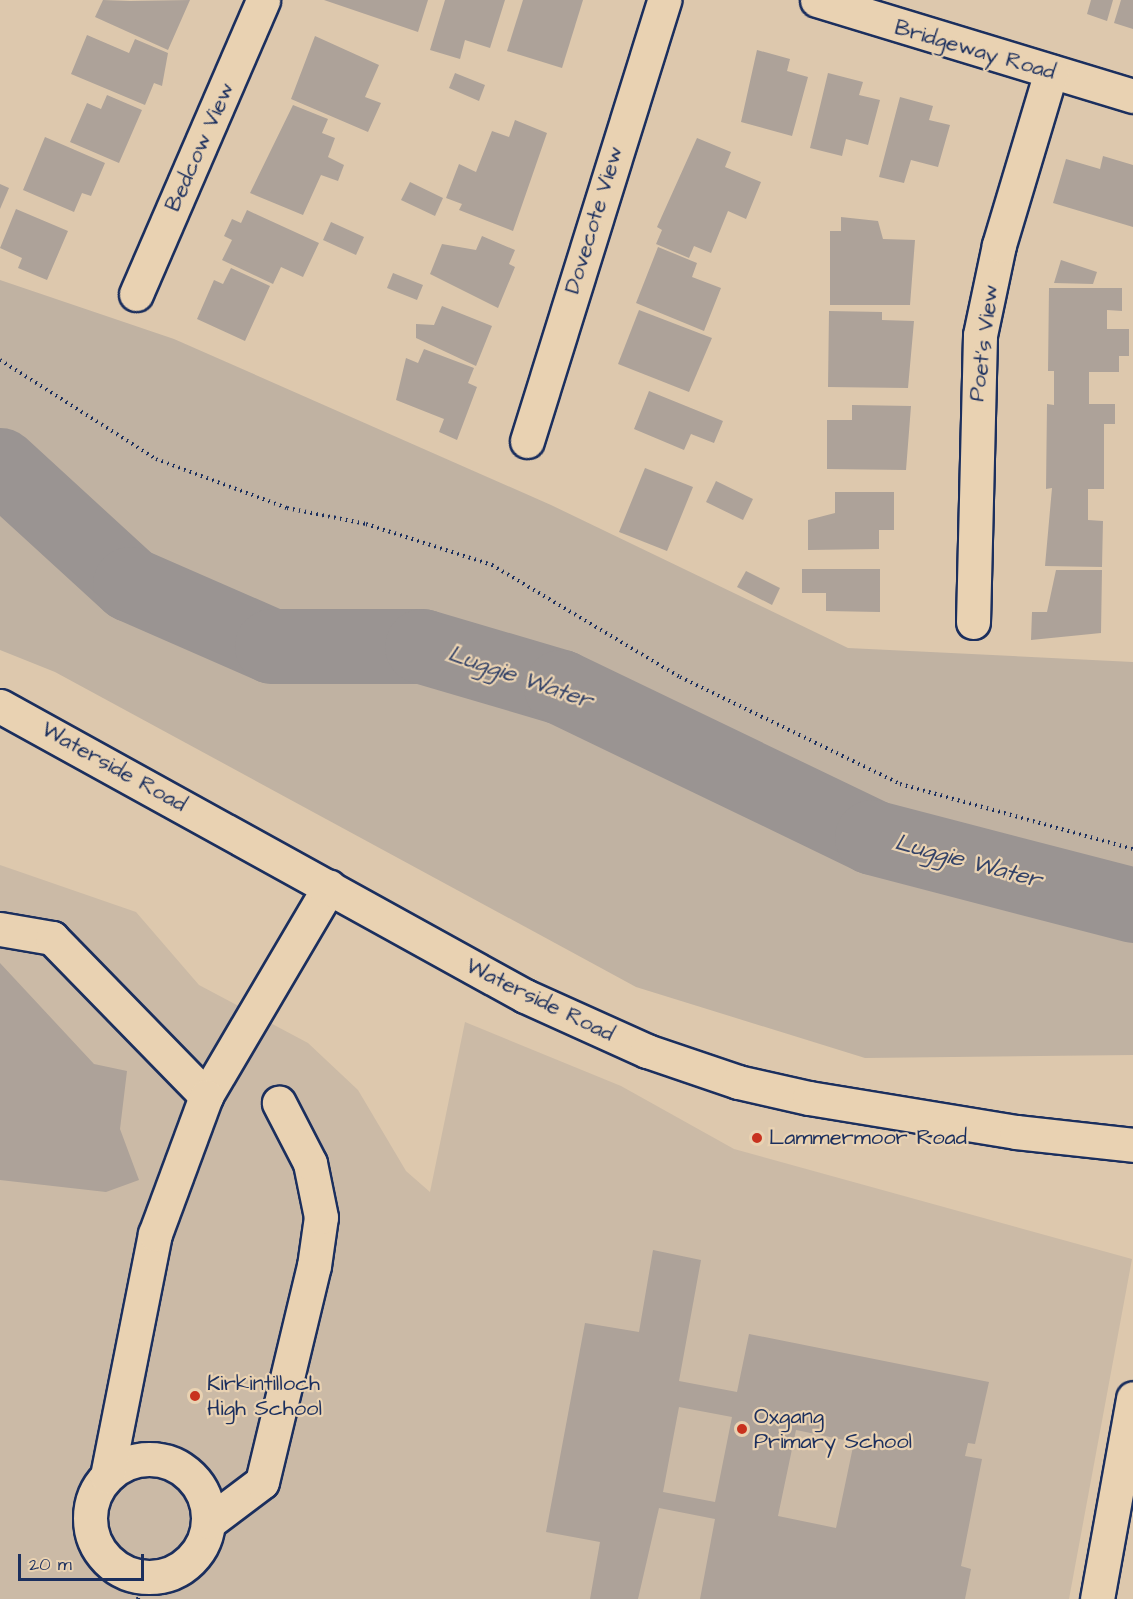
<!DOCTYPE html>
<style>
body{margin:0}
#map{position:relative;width:1133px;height:1599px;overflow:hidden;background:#ddc8ad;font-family:"Architects Daughter",sans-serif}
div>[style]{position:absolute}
.built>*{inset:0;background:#cbbaa6}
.green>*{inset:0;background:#c0b2a2}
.river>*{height:75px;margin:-37.5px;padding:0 37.5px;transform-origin:37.5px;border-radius:37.5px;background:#9a9492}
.building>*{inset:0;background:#ada299}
.path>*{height:4px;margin-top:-2px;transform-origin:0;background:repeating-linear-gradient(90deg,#1b2f5e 0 1.5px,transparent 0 6px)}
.roads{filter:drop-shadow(2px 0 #1b2f5e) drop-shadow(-2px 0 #1b2f5e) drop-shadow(0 2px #1b2f5e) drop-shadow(0 -2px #1b2f5e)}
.minor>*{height:33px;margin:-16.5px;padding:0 16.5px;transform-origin:16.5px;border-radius:16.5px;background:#e9d2b2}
.minor>.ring{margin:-16.5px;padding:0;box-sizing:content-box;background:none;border:33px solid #e9d2b2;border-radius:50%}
.major>*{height:33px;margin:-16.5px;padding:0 16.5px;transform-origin:16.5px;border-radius:16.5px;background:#e9d2b2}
.dots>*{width:16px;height:16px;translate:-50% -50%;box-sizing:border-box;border:3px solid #e9d2b2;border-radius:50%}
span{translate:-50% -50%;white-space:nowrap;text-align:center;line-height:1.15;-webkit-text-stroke:4.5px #e9d2b2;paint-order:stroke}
.street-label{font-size:22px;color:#1b2f5e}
.poi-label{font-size:22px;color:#1b2f5e}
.left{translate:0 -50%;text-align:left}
.water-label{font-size:24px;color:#344368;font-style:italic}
.scale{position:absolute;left:18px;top:1554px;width:126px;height:27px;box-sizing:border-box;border:3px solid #1b2f5e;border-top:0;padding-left:8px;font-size:18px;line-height:21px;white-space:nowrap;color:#1b2f5e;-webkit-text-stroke:4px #e9d2b2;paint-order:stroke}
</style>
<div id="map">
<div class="built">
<div style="clip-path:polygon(0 865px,136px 912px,199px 985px,308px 1043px,358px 1090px,406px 1171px,430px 1192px,465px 1022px,621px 1086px,734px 1149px,1132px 1259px,1069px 1599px,0 1599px)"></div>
</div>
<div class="green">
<div style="clip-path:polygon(0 280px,174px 339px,551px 505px,848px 648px,1133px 662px,1133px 1055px,865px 1058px,636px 987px,55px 672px,0 650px)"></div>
</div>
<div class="river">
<div style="left:0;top:465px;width:176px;rotate:42.5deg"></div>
<div style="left:130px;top:584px;width:155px;rotate:23.6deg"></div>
<div style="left:272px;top:646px;width:150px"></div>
<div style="left:422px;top:646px;width:145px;rotate:16.4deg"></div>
<div style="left:561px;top:687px;width:345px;rotate:25.7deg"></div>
<div style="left:872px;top:837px;width:270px;rotate:14.6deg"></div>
</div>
<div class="building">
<div style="clip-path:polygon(103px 0,130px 1px,190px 0,168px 50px,95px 17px)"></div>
<div style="clip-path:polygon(324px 0,428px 0,418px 32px)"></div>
<div style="clip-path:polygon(445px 0,505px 0,490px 48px,465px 40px,460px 59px,430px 50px)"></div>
<div style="clip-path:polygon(523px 0,583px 0,562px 68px,507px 51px)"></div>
<div style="clip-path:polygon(1091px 0,1113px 0,1107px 21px,1087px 14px)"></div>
<div style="clip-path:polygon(1121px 0,1133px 0,1133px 29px,1114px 23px)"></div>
<div style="clip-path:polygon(87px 35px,129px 53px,135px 39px,168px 53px,162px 86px,154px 83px,145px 105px,71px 74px)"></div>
<div style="clip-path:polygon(315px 36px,379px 65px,365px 97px,381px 103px,368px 132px,291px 99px)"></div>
<div style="clip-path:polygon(757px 50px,790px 59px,787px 71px,808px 77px,792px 136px,741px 122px)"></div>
<div style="clip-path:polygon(455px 73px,485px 85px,479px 101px,449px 88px)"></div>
<div style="clip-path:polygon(828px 73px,863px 82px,859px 95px,880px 100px,868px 145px,846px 139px,842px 156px,810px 148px)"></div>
<div style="clip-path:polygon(107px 95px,142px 110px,119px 163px,70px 142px,87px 103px,101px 109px)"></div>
<div style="clip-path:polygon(900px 97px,933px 106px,929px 120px,950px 125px,938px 167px,911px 160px,904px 183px,879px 177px)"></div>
<div style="clip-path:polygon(293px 105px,328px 119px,322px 133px,335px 138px,328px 157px,344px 165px,338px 181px,321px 175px,303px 215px,250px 193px)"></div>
<div style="clip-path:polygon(515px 120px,547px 133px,513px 231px,459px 210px,462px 204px,446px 198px,459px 164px,476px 172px,492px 131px,509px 137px)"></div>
<div style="clip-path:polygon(45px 137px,105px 163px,91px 196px,82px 193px,74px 212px,23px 190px)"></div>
<div style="clip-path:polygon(697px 138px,731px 152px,725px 167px,761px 182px,746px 219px,728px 211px,711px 253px,694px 246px,689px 258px,656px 244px,662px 230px,657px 227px)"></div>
<div style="clip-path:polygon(1103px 156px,1133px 165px,1133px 227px,1053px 203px,1066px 159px,1100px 169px)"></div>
<div style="clip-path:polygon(410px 182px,443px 198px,435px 216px,401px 200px)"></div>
<div style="clip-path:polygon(0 184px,9px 188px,0 209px)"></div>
<div style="clip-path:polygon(16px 209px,68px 231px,47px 280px,18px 268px,22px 258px,0 248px)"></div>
<div style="clip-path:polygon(247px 210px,319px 243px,303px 277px,281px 267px,273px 284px,222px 260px,232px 240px,224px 236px,232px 219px,241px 223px)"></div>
<div style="clip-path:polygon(841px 217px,878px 221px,883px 239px,915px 240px,910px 305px,830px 305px,830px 231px,841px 231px)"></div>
<div style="clip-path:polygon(331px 222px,364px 237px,356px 255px,323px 240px)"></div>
<div style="clip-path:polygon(482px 236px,515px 250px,509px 264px,515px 267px,498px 308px,430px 274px,442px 244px,476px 250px)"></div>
<div style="clip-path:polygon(658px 247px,697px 263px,692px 277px,721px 288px,704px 331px,636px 303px)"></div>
<div style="clip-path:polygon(1061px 260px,1097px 272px,1093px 284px,1054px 283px)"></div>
<div style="clip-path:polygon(231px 268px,270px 286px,245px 341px,197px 319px,214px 280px,223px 284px)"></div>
<div style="clip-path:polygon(393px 273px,423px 285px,417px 300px,387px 288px)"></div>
<div style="clip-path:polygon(1049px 288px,1122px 288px,1122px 311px,1107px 310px,1107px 329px,1129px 329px,1129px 356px,1119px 356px,1119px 372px,1089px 372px,1089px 404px,1115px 404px,1115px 424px,1104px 424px,1104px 489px,1088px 489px,1088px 520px,1103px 521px,1102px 567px,1045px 566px,1052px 488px,1046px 489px,1047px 404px,1054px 405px,1054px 371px,1048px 371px)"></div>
<div style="clip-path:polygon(442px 306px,492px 326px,476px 366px,416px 338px,416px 324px,434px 325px)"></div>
<div style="clip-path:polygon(639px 310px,712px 338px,689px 392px,618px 364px)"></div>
<div style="clip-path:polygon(829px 311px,882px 312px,882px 320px,914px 321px,908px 388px,828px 387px)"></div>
<div style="clip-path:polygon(424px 349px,474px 368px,468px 383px,477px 387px,457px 440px,439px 432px,444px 419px,396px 400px,406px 358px,418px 363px)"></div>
<div style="clip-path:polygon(649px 391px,723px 421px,714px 443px,691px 434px,684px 450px,634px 429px)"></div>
<div style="clip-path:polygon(852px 405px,911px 406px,906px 470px,827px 469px,827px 420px,852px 420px)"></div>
<div style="clip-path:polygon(645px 468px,693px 487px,667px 551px,619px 532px)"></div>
<div style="clip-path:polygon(716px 481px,753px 499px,743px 520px,706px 502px)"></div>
<div style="clip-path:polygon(835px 492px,894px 492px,894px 530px,879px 530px,879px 549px,808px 550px,808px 520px,835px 513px)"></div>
<div style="clip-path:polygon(802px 569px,880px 569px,880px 612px,826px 611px,826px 593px,802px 593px)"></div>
<div style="clip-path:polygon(1056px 570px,1102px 570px,1101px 633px,1031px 640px,1032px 612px,1047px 612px)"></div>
<div style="clip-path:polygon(746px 571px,780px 588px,772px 605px,737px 587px)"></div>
<div style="clip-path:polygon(0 963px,94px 1064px,127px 1071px,120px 1129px,139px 1180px,106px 1192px,0 1180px)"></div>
<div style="clip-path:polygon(evenodd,653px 1250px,701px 1260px,679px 1381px,737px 1392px,749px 1334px,989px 1382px,975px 1444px,968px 1443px,965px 1456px,982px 1459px,961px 1566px,971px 1569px,965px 1599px,700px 1599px,715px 1519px,659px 1508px,638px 1599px,590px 1599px,600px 1542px,546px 1532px,585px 1323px,639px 1332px,653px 1250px,679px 1407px,732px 1417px,715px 1502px,663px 1492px,679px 1407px,653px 1250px,796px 1430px,854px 1442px,836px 1528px,778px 1516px,796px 1430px)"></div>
</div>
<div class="path">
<div style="left:0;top:360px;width:185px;rotate:32.4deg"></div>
<div style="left:156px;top:459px;width:140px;rotate:20.5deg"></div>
<div style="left:287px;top:508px;width:81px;rotate:11.4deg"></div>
<div style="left:366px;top:524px;width:133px;rotate:18deg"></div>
<div style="left:492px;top:565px;width:219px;rotate:30.8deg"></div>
<div style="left:680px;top:677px;width:245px;rotate:25.9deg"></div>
<div style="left:900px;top:784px;width:242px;rotate:15.6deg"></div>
<div style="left:138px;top:1599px;width:22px;rotate:-80deg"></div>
</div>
<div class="roads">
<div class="minor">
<div style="left:817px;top:0;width:330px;rotate:16.9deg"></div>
<div style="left:136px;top:294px;width:320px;rotate:-66.6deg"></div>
<div style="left:527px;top:441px;width:462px;rotate:-72.7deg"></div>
<div style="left:973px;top:622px;width:287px;rotate:-88.6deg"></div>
<div style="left:980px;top:335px;width:92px;rotate:-78.1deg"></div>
<div style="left:999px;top:245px;width:181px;rotate:-73.3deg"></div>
<div style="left:0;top:929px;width:53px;rotate:9.8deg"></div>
<div style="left:52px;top:938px;width:221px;rotate:45.7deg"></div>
<div style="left:206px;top:1096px;width:243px;rotate:-59.5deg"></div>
<div class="ring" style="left:90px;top:1459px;width:85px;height:85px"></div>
<div style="left:107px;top:1476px;width:247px;rotate:-78.8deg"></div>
<div style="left:155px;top:1234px;width:147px;rotate:-69.7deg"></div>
<div style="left:209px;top:1522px;width:66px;rotate:-37deg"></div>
<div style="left:262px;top:1482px;width:222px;rotate:-76.5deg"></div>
<div style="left:314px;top:1266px;width:49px;rotate:-81.9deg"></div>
<div style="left:321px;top:1217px;width:55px;rotate:-101.5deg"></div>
<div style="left:310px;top:1163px;width:68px;rotate:-117.3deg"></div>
<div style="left:1097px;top:1599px;width:204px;rotate:-79.8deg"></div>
</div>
<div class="major">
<div style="left:0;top:706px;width:600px;rotate:28.92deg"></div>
<div style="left:525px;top:996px;width:134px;rotate:24.3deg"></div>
<div style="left:647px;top:1051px;width:96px;rotate:18.8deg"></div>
<div style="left:738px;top:1082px;width:73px;rotate:12.7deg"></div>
<div style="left:809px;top:1098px;width:210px;rotate:9.3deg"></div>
<div style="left:1016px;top:1132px;width:118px;rotate:6.3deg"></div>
</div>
</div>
<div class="dots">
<div style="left:757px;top:1138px;background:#c8321e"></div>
<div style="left:195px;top:1396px;background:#c8321e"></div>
<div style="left:742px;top:1429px;background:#c8321e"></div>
</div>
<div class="street-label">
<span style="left:975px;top:50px;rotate:16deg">Bridgeway Road</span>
<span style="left:200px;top:147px;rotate:-66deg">Bedcow View</span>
<span style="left:594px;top:220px;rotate:-73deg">Dovecote View</span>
<span style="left:984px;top:343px;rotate:-83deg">Poet's View</span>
<span style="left:114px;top:767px;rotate:29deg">Waterside Road</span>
<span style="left:540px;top:1000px;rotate:26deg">Waterside Road</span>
</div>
<div class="poi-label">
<span class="left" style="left:769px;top:1138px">Lammermoor Road</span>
<span class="left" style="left:207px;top:1396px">Kirkintilloch<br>High School</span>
<span class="left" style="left:754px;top:1429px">Oxgang<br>Primary School</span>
</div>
<div class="water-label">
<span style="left:520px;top:678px;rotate:19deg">Luggie Water</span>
<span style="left:968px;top:862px;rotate:15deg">Luggie Water</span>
</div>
<div class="scale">20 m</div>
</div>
